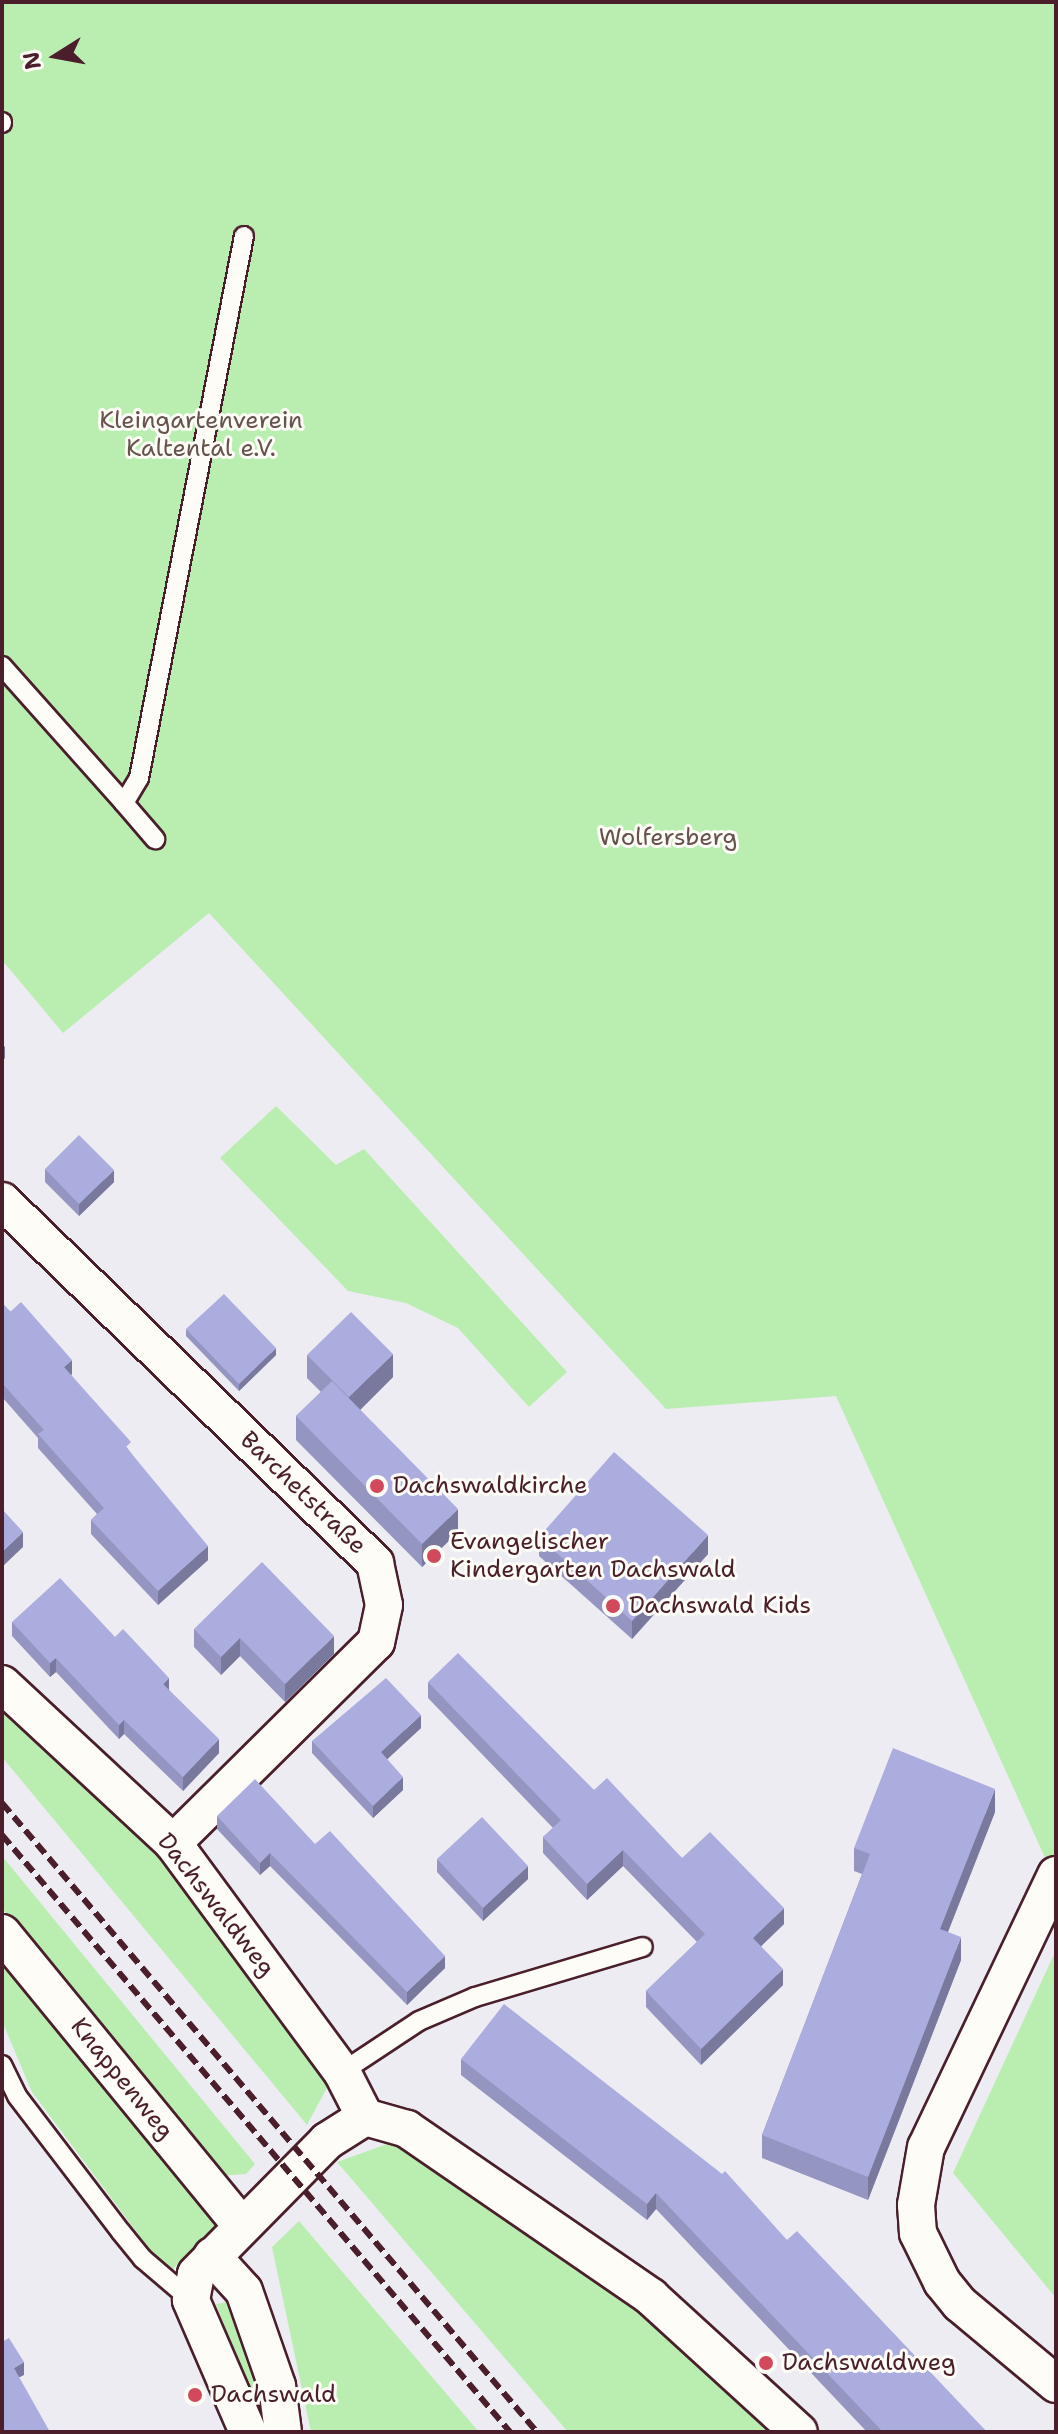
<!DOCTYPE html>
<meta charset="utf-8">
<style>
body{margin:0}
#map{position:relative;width:1058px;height:2434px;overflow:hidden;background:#edecf2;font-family:"Shantell Sans",sans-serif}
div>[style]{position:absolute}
.green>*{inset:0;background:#b9eeb0}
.roads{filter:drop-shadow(2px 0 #4a1f2b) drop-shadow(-2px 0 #4a1f2b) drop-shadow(0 2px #4a1f2b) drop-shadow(0 -2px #4a1f2b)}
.service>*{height:18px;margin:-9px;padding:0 9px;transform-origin:9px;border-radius:9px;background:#fdfcf7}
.minor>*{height:36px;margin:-18px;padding:0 18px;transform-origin:18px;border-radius:18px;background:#fdfcf7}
.rail>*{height:6px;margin-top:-3px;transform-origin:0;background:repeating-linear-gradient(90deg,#4a1f2b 0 12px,transparent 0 18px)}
.wall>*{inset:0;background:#9495c0}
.shaded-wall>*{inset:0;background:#78799c}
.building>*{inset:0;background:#acaddf}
.dots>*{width:22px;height:22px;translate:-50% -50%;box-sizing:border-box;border:4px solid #fdfcf7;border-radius:50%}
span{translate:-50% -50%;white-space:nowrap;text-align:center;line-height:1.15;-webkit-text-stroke:6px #fdfcf7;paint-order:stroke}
.park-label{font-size:24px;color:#66534c}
.poi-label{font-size:24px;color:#4a1f2b}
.left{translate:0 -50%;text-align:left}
.street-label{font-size:24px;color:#4a1f2b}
.frame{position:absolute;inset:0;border:4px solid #4a1f2b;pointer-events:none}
.north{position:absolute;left:16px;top:16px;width:80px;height:80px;-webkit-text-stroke:6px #fdfcf7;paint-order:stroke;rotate:259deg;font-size:22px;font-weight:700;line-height:32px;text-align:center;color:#4a1f2b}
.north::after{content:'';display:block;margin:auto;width:28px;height:36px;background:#4a1f2b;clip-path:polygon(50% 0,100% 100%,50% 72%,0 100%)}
</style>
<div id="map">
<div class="green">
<div style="clip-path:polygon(2px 2px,1056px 2px,1056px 1882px,836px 1396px,666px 1409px,209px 913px,63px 1033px,2px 960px)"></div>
<div style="clip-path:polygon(276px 1106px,336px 1165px,364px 1149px,567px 1372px,529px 1407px,458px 1328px,406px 1303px,348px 1291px,220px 1158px)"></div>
<div style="clip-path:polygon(2px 1694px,163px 1847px,329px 2084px,307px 2125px,2px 1757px)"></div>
<div style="clip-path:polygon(2px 1856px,255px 2164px,246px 2174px,216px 2176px,2px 1908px)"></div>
<div style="clip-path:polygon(2px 1943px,217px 2224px,168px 2274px,32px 2092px,2px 2021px)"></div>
<div style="clip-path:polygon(1056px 1950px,1056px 2298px,953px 2173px)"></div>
<div style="clip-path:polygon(390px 2143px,421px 2156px,651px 2322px,775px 2432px,568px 2432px,337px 2162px)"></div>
<div style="clip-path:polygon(299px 2221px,479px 2432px,311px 2432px,272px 2247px)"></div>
<div style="clip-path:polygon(238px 2300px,273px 2426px,264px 2428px,216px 2304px)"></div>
</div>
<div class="roads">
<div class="service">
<div style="left:2px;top:123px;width:1px;rotate:-90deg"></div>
<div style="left:2px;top:666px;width:183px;rotate:48.3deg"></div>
<div style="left:124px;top:803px;width:29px;rotate:-59deg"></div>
<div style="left:139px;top:778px;width:552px;rotate:-79.04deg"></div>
<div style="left:124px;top:803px;width:48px;rotate:49.3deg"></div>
<div style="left:2px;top:2065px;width:34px;rotate:64deg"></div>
<div style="left:17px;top:2096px;width:171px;rotate:52.6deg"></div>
<div style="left:121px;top:2232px;width:35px;rotate:51deg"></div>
<div style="left:143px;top:2259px;width:63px;rotate:40.5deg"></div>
<div style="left:342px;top:2072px;width:92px;rotate:-33.5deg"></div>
<div style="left:419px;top:2021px;width:61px;rotate:-23.2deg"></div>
<div style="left:475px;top:1997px;width:175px;rotate:-16.6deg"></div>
</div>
<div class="minor">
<div style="left:2px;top:1201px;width:520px;rotate:44.14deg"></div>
<div style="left:375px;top:1563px;width:43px;rotate:77.9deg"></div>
<div style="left:384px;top:1605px;width:38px;rotate:102deg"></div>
<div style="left:376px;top:1642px;width:286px;rotate:135.3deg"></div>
<div style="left:2px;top:1684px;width:233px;rotate:42.9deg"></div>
<div style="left:173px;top:1843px;width:285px;rotate:53.6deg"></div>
<div style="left:342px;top:2072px;width:51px;rotate:62.9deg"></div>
<div style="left:1056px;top:1875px;width:301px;rotate:115.5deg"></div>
<div style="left:926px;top:2147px;width:59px;rotate:99.8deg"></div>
<div style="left:916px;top:2205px;width:28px;rotate:86deg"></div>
<div style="left:918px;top:2233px;width:55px;rotate:63.9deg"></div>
<div style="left:942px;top:2282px;width:28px;rotate:51deg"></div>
<div style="left:960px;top:2304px;width:125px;rotate:39.8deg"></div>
<div style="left:2px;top:1933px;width:377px;rotate:50.7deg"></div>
<div style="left:212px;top:2256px;width:47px;rotate:47.6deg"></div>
<div style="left:244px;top:2291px;width:101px;rotate:70.8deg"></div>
<div style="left:277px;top:2386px;width:46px;rotate:82.6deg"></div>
<div style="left:248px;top:2432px;width:144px;rotate:-113.4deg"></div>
<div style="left:191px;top:2300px;width:26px;rotate:-79deg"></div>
<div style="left:196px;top:2274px;width:187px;rotate:-45.4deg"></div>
<div style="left:327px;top:2141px;width:45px;rotate:-32.3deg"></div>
<div style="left:365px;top:2117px;width:44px;rotate:15.9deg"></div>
<div style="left:407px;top:2129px;width:296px;rotate:34.5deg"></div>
<div style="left:651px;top:2297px;width:200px;rotate:42.4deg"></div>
</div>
</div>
<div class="rail">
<div style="left:2px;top:1803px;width:826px;rotate:49.62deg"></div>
<div style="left:2px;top:1835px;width:784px;rotate:49.6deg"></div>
</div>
<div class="wall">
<div style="clip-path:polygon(45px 1169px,114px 1182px,79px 1216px,45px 1182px)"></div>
<div style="clip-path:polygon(2px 1303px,72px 1374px,71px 1375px,131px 1453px,208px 1560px,158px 1605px,91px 1534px,91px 1520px,97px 1514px,38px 1448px,38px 1438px,2px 1397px)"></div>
<div style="clip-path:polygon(186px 1329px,276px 1355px,239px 1391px,186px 1336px)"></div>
<div style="clip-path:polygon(307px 1355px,393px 1377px,360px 1410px,458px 1532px,422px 1567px,296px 1440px,296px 1416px,321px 1392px,307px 1378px)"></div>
<div style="clip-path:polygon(539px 1537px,708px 1554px,632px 1639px,539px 1556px)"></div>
<div style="clip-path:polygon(12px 1622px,115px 1637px,169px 1690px,219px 1753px,183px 1791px,124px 1734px,119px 1739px,56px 1672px,50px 1677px,12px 1636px)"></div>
<div style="clip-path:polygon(194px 1629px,334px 1654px,285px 1702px,240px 1656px,221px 1675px,194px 1647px)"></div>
<div style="clip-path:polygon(428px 1682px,594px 1790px,682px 1858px,784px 1924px,761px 1946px,783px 1985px,701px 2065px,646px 2007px,646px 1991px,697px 1942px,623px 1866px,587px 1900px,543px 1853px,543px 1837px,553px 1828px,428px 1698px)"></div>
<div style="clip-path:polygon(421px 1728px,387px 1759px,403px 1790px,373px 1818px,312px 1753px,312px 1741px)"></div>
<div style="clip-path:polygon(995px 1812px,948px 1932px,961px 1960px,868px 2200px,762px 2158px,762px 2135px,862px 1874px,854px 1871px,854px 1848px)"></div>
<div style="clip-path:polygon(217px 1816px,315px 1844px,445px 1968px,407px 2005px,270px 1866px,260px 1875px,217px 1829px)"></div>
<div style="clip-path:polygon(437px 1859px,528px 1879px,483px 1921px,437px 1872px)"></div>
<div style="clip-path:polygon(461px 2059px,787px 2240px,987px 2432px,867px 2432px,656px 2209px,647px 2220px,461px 2075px)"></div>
</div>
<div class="shaded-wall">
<div style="clip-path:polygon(5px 1046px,5px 1058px,2px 1062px,2px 1049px)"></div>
<div style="clip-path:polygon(114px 1170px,114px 1182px,79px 1216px,79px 1204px)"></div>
<div style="clip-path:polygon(276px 1348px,276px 1355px,239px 1391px,239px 1384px)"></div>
<div style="clip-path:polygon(393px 1354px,393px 1377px,349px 1421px,349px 1397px)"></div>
<div style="clip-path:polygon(72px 1360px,72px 1374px,64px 1381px,64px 1367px)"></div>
<div style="clip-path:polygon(458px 1509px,458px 1532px,422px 1567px,422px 1544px)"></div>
<div style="clip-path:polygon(23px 1532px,23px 1547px,2px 1567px,2px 1552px)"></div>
<div style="clip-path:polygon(708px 1535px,708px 1554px,632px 1639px,632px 1621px)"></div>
<div style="clip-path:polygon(208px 1546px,208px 1560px,158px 1605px,158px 1591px)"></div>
<div style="clip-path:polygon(334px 1636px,334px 1654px,285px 1702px,285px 1684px)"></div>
<div style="clip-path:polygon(240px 1638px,240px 1656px,221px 1675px,221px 1657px)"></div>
<div style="clip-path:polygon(56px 1658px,56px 1672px,50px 1677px,50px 1663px)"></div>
<div style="clip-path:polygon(169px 1678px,169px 1693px,163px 1684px)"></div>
<div style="clip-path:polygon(421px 1715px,421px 1728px,381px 1765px,381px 1752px)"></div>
<div style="clip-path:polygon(124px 1720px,124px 1734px,119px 1739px,119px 1725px)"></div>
<div style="clip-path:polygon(219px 1739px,219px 1753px,183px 1791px,183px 1777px)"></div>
<div style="clip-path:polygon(403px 1777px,403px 1790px,373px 1818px,373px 1806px)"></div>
<div style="clip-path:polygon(995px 1789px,995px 1812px,940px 1952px,940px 1929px)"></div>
<div style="clip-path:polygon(623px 1850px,623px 1866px,587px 1900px,587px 1884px)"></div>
<div style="clip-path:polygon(270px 1853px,270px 1866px,260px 1875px,260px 1863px)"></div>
<div style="clip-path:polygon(528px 1866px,528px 1879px,483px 1921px,483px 1908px)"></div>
<div style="clip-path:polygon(784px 1908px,784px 1924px,753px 1954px,753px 1938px)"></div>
<div style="clip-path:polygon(961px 1937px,961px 1960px,868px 2200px,868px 2177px)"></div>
<div style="clip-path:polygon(445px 1956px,445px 1968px,407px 2005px,407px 1992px)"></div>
<div style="clip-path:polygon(783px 1969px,783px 1985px,701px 2065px,701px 2049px)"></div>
<div style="clip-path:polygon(656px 2193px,656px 2209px,647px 2220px,647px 2204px)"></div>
<div style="clip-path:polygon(24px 2362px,24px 2375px,14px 2380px,14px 2368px)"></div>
</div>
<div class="building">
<div style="clip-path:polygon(79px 1135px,114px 1170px,79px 1204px,45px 1169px)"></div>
<div style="clip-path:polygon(224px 1294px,276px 1348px,239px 1384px,186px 1329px)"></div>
<div style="clip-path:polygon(21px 1302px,72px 1360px,64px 1367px,131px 1442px,126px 1447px,208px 1546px,158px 1591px,91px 1520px,104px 1508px,38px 1434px,44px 1430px,2px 1383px,2px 1303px,10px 1312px)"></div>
<div style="clip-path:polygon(351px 1312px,393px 1354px,349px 1397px,307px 1355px)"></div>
<div style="clip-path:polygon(332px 1381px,458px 1509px,422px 1544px,296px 1416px)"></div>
<div style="clip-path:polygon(614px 1452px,708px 1535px,632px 1621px,539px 1537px)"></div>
<div style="clip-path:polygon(2px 1509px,23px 1532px,2px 1552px)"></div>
<div style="clip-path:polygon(262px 1562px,334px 1636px,285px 1684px,240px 1638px,221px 1657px,194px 1629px)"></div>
<div style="clip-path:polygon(60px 1578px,115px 1637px,123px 1629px,169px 1678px,163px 1684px,219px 1739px,183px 1777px,124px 1720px,119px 1725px,56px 1658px,50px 1663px,12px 1622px)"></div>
<div style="clip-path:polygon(458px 1653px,594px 1790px,607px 1778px,682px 1858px,710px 1832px,784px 1908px,753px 1938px,783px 1969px,701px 2049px,646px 1991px,705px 1934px,623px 1850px,587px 1884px,543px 1837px,561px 1820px,428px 1682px)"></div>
<div style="clip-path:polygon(386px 1678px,421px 1715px,381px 1752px,403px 1777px,373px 1806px,312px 1741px)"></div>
<div style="clip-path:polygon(893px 1748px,995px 1789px,940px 1929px,961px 1937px,868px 2177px,762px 2135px,870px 1854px,854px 1848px)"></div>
<div style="clip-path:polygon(255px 1779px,315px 1844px,330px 1831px,445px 1956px,407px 1992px,270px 1853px,260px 1863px,217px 1816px)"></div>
<div style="clip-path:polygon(482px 1817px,528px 1866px,483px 1908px,437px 1859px)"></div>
<div style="clip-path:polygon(504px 2004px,722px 2174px,725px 2171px,787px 2240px,797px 2231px,987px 2432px,883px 2432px,656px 2193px,647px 2204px,461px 2059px)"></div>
<div style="clip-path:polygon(9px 2338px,24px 2362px,14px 2368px,50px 2432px,2px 2432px,2px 2342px)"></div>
</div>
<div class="dots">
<div style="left:377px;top:1486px;background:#d1495b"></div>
<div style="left:434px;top:1556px;background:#d1495b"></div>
<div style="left:613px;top:1606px;background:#d1495b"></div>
<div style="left:766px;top:2363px;background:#d1495b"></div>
<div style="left:195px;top:2395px;background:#d1495b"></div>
</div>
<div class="park-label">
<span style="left:201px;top:435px">Kleingartenverein<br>Kaltental e.V.</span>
<span style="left:668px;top:838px">Wolfersberg</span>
</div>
<div class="poi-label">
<span class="left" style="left:393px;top:1486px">Dachswaldkirche</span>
<span class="left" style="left:450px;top:1556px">Evangelischer<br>Kindergarten Dachswald</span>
<span class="left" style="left:629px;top:1606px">Dachswald Kids</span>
<span class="left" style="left:782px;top:2363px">Dachswaldweg</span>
<span class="left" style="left:211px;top:2395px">Dachswald</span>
</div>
<div class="street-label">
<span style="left:303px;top:1493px;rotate:44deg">Barchetstraße</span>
<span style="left:216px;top:1905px;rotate:52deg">Dachswaldweg</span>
<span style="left:122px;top:2079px;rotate:51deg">Knappenweg</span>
</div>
<div class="frame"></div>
<div class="north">N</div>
</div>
